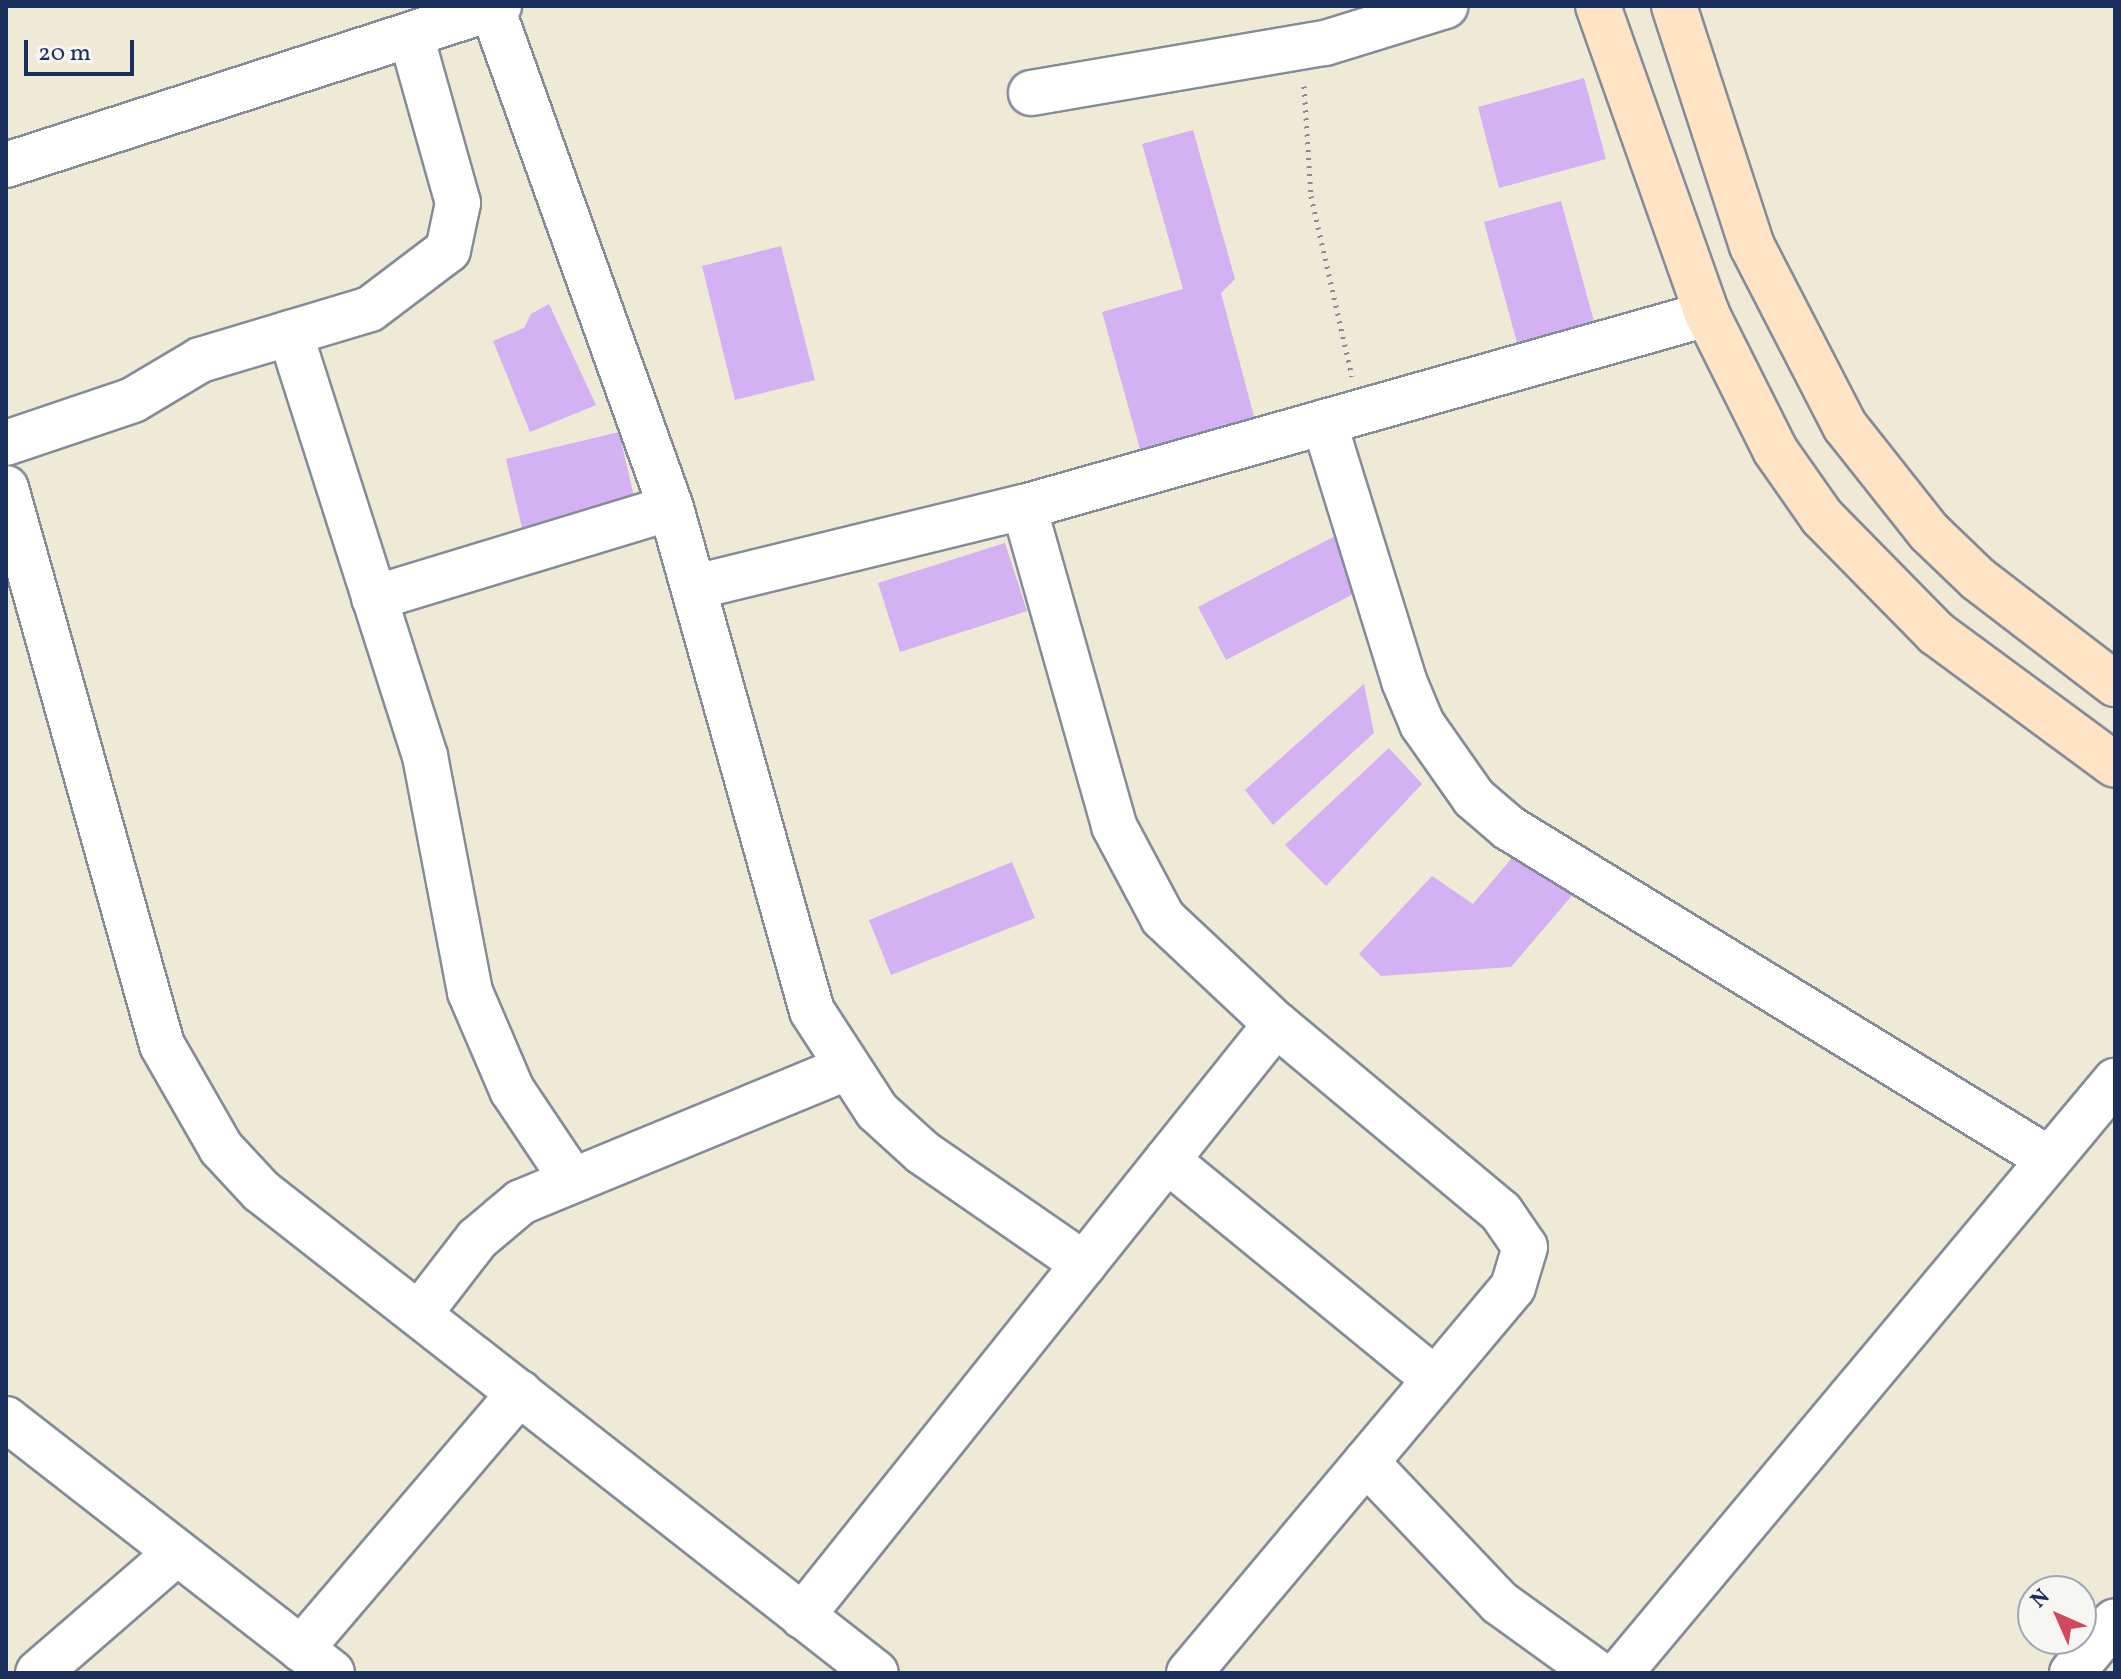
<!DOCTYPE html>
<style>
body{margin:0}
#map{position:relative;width:2121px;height:1679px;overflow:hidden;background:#eeead6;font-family:Vollkorn,serif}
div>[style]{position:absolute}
.building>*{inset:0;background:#d4b1f3}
.path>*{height:5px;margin-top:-2.5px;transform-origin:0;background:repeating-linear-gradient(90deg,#848c9a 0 2px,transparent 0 8px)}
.roads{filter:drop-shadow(2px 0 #848c9a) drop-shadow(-2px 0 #848c9a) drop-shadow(0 2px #848c9a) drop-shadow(0 -2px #848c9a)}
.street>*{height:44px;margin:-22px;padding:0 22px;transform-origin:22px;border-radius:22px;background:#fff}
.secondary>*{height:44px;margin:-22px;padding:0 22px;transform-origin:22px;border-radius:22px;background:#fee4c5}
span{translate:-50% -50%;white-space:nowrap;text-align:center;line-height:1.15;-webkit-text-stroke:8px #f6f6f2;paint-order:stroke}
.frame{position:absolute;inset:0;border:8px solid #1b2f5e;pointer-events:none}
.north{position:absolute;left:2017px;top:1575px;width:80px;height:80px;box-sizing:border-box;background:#f6f6f2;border:2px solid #9ea6b7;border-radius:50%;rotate:315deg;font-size:22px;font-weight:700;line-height:32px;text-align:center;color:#1b2f5e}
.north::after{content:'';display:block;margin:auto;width:28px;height:36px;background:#d1495b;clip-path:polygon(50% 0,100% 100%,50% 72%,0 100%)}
.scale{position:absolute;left:24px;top:40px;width:110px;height:36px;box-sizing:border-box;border:4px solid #1b2f5e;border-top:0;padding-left:10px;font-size:24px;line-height:28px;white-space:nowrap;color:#1b2f5e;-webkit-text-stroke:6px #f6f6f2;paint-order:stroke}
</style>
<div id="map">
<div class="building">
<div style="clip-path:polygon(1584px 78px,1606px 159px,1499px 188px,1478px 107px)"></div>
<div style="clip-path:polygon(1193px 130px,1235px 279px,1221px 293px,1255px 420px,1140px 449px,1102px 312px,1183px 289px,1142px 144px)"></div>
<div style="clip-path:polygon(1561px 201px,1595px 325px,1518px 346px,1484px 222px)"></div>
<div style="clip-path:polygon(781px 246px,815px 380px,735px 400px,702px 266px)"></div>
<div style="clip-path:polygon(549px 304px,596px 405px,530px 432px,493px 341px,524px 328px,531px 314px)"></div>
<div style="clip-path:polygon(619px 432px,635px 501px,522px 528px,506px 459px)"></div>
<div style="clip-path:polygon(1341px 533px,1369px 586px,1226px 660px,1198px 607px)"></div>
<div style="clip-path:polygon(1005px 543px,1027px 611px,900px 652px,878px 583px)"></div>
<div style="clip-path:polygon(1364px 684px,1374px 733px,1273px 825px,1245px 790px)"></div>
<div style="clip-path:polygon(1389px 748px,1422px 784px,1326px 886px,1285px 845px)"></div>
<div style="clip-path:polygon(1517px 852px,1575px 892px,1511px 967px,1381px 976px,1359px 954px,1432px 876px,1473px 904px)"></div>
<div style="clip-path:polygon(1012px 862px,1035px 918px,891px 975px,869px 920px)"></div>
</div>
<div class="path">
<div style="left:1304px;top:86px;width:110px;rotate:86.4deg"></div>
<div style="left:1311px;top:196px;width:185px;rotate:77.2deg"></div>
</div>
<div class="roads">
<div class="street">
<div style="left:492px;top:8px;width:531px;rotate:70.3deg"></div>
<div style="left:671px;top:508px;width:522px;rotate:74.34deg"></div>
<div style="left:812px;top:1011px;width:119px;rotate:57deg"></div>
<div style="left:877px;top:1111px;width:61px;rotate:42.3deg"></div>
<div style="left:922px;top:1152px;width:197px;rotate:34.7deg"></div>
<div style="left:1031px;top:93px;width:298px;rotate:-9.7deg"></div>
<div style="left:1325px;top:43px;width:126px;rotate:-17.1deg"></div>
<div style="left:6px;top:165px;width:518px;rotate:-17.88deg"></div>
<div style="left:290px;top:333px;width:444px;rotate:72.3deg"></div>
<div style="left:425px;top:756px;width:240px;rotate:79.2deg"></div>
<div style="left:470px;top:992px;width:107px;rotate:66.8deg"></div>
<div style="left:512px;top:1090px;width:106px;rotate:56.2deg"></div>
<div style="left:1324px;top:422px;width:271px;rotate:72.8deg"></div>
<div style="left:1404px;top:681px;width:47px;rotate:67.3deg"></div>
<div style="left:1422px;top:724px;width:90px;rotate:54.9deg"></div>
<div style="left:1474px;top:798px;width:46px;rotate:40.6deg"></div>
<div style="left:1509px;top:828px;width:633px;rotate:31.51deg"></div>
<div style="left:6px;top:443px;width:134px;rotate:-18.7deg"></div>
<div style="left:133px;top:400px;width:78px;rotate:-30.8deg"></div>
<div style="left:200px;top:360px;width:177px;rotate:-16.7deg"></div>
<div style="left:370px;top:309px;width:98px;rotate:-37.1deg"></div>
<div style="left:448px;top:250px;width:48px;rotate:-78deg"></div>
<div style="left:458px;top:203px;width:173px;rotate:-105.7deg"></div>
<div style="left:6px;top:488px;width:578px;rotate:74.35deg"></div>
<div style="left:162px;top:1045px;width:119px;rotate:60.2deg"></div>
<div style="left:221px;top:1148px;width:59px;rotate:47.1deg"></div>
<div style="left:261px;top:1191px;width:781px;rotate:38.09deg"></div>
<div style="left:1024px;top:507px;width:331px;rotate:74.2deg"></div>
<div style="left:1114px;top:826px;width:104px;rotate:62deg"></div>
<div style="left:1163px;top:918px;width:155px;rotate:43.2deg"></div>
<div style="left:1276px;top:1024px;width:293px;rotate:39.9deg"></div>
<div style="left:1501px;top:1212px;width:42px;rotate:55.6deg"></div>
<div style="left:1525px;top:1247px;width:42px;rotate:106.7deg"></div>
<div style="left:1513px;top:1287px;width:504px;rotate:130.01deg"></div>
<div style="left:695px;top:587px;width:339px;rotate:-13.7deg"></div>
<div style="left:1024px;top:507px;width:710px;rotate:-15.78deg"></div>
<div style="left:374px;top:598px;width:310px;rotate:-16.9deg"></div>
<div style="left:1167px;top:1160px;width:346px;rotate:39.3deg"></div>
<div style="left:419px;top:1314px;width:95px;rotate:-52.3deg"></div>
<div style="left:477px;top:1239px;width:57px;rotate:-40.1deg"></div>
<div style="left:521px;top:1202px;width:348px;rotate:-22.4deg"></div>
<div style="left:6px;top:1419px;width:413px;rotate:37.9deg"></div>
<div style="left:1366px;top:1462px;width:195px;rotate:46.5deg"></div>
<div style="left:1500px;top:1603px;width:120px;rotate:35.8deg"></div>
<div style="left:802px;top:1616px;width:758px;rotate:-51.32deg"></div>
<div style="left:301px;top:1649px;width:337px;rotate:-49.5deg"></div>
<div style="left:38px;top:1673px;width:180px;rotate:-40.9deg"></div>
<div style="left:1620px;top:1673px;width:772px;rotate:-50.1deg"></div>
<div style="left:2072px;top:1673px;width:67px;rotate:-50.4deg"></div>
</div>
<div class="secondary">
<div style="left:1598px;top:6px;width:327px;rotate:70.5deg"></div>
<div style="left:1707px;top:314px;width:152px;rotate:63.4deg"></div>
<div style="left:1775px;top:450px;width:82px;rotate:55deg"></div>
<div style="left:1822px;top:517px;width:163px;rotate:45.5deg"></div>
<div style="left:1936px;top:633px;width:222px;rotate:36.4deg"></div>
<div style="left:1674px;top:6px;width:252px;rotate:72deg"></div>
<div style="left:1752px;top:246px;width:203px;rotate:62.7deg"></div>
<div style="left:1845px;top:426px;width:135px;rotate:51.6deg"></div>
<div style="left:1929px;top:532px;width:68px;rotate:43.8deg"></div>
<div style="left:1978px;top:579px;width:173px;rotate:37.5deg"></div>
</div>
</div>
<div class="frame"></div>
<div class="north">N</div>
<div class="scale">20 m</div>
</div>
